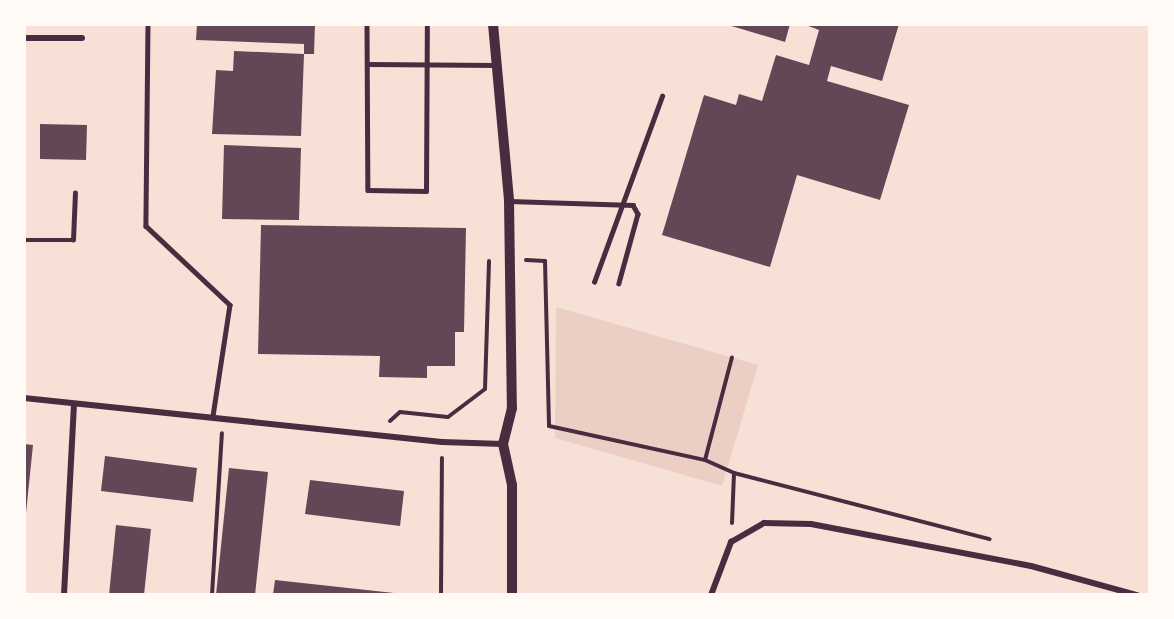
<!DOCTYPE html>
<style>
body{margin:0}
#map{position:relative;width:1174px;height:619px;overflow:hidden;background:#f7e1d7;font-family:"Noto Sans",sans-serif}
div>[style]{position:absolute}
.green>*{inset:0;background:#ebcfc5}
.building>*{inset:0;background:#644757}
.path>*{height:4px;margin:-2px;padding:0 2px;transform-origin:2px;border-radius:2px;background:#4a2c40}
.service>*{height:4.5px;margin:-2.25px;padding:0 2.25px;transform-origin:2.25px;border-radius:2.25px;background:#4a2c40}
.minor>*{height:6px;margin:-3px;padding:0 3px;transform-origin:3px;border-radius:3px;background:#4a2c40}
.tertiary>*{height:10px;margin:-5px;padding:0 5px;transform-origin:5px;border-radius:5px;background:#4a2c40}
span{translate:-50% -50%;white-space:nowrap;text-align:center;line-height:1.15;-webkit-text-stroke:6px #fffaf5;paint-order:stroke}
.frame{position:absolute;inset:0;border:26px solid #fffaf5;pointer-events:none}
</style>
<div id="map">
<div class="green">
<div style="clip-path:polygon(556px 307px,758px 365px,722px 486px,555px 438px)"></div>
</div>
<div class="building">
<div style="clip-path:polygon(197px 24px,315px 24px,314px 54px,304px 54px,304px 44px,196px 40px)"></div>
<div style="clip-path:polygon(725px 24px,790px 24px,785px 42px)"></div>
<div style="clip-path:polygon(803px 24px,899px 24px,882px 81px,831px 66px,827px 81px,909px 105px,880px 200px,797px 175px,770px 267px,662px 235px,704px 95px,736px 105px,739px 94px,762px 101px,776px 55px,809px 65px,819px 30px)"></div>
<div style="clip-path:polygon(234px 51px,304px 54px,301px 136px,212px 134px,216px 70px,233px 71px)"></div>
<div style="clip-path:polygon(40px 124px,87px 125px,86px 160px,40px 159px)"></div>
<div style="clip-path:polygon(224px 145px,301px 148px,299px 220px,222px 219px)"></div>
<div style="clip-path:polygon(261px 225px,466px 228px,464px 332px,455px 332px,455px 366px,427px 366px,427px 378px,379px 377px,380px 356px,258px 354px)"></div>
<div style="clip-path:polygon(24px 444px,33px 445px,26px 513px,24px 513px)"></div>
<div style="clip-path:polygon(105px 456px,197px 468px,193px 502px,101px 491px)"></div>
<div style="clip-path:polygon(229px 468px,268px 472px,255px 595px,216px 595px)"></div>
<div style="clip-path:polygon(310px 480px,404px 491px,400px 526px,305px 514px)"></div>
<div style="clip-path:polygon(116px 525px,151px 529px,144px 595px,109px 595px)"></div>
<div style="clip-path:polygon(275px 580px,394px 593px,394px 595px,273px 595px)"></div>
</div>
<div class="path">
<div style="left:526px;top:260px;width:19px;rotate:3deg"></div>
<div style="left:545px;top:261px;width:165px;rotate:88.6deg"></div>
<div style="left:549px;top:426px;width:160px;rotate:12.3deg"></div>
<div style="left:705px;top:460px;width:32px;rotate:24deg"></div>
<div style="left:734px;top:473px;width:264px;rotate:14.5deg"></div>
<div style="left:390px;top:421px;width:13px;rotate:-42deg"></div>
<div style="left:400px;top:412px;width:48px;rotate:5.9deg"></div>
<div style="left:448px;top:417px;width:46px;rotate:-37.1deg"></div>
<div style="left:485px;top:389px;width:128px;rotate:-88.2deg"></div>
<div style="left:705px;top:460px;width:106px;rotate:-75.3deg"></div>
<div style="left:732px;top:523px;width:50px;rotate:-87.7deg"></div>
<div style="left:212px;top:595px;width:162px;rotate:-86.5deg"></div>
<div style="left:441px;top:595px;width:137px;rotate:-89.6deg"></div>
</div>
<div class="service">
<div style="left:148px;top:24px;width:202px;rotate:90.6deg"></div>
<div style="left:146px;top:226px;width:115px;rotate:43.2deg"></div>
<div style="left:230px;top:305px;width:112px;rotate:98.7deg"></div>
<div style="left:367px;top:24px;width:166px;rotate:89.7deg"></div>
<div style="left:368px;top:190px;width:58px;rotate:1deg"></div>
<div style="left:426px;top:191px;width:167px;rotate:-89.7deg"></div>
<div style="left:368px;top:64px;width:128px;rotate:0.4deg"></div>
<div style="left:509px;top:201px;width:124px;rotate:1.8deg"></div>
<div style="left:633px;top:205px;width:10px;rotate:61deg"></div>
<div style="left:638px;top:214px;width:72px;rotate:105.4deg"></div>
<div style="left:24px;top:240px;width:49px"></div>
<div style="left:73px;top:240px;width:47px;rotate:-87.6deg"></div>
<div style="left:594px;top:282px;width:198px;rotate:-69.9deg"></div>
</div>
<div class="minor">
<div style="left:24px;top:38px;width:58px"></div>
<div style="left:24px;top:398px;width:420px;rotate:6deg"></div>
<div style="left:442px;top:442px;width:61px;rotate:1.9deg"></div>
<div style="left:64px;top:595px;width:191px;rotate:-87deg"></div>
<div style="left:711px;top:595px;width:57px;rotate:-69.3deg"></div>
<div style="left:731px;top:542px;width:38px;rotate:-30deg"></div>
<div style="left:764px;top:523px;width:47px;rotate:1.2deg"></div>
<div style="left:811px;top:524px;width:224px;rotate:10.8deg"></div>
<div style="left:1031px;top:566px;width:110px;rotate:15.3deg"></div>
</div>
<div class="tertiary">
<div style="left:493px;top:24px;width:178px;rotate:84.8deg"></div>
<div style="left:509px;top:201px;width:207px;rotate:89.2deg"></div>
<div style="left:512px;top:408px;width:37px;rotate:104deg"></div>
<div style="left:503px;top:444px;width:42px;rotate:77.6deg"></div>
<div style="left:512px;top:485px;width:110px;rotate:90deg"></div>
</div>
<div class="frame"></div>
</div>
